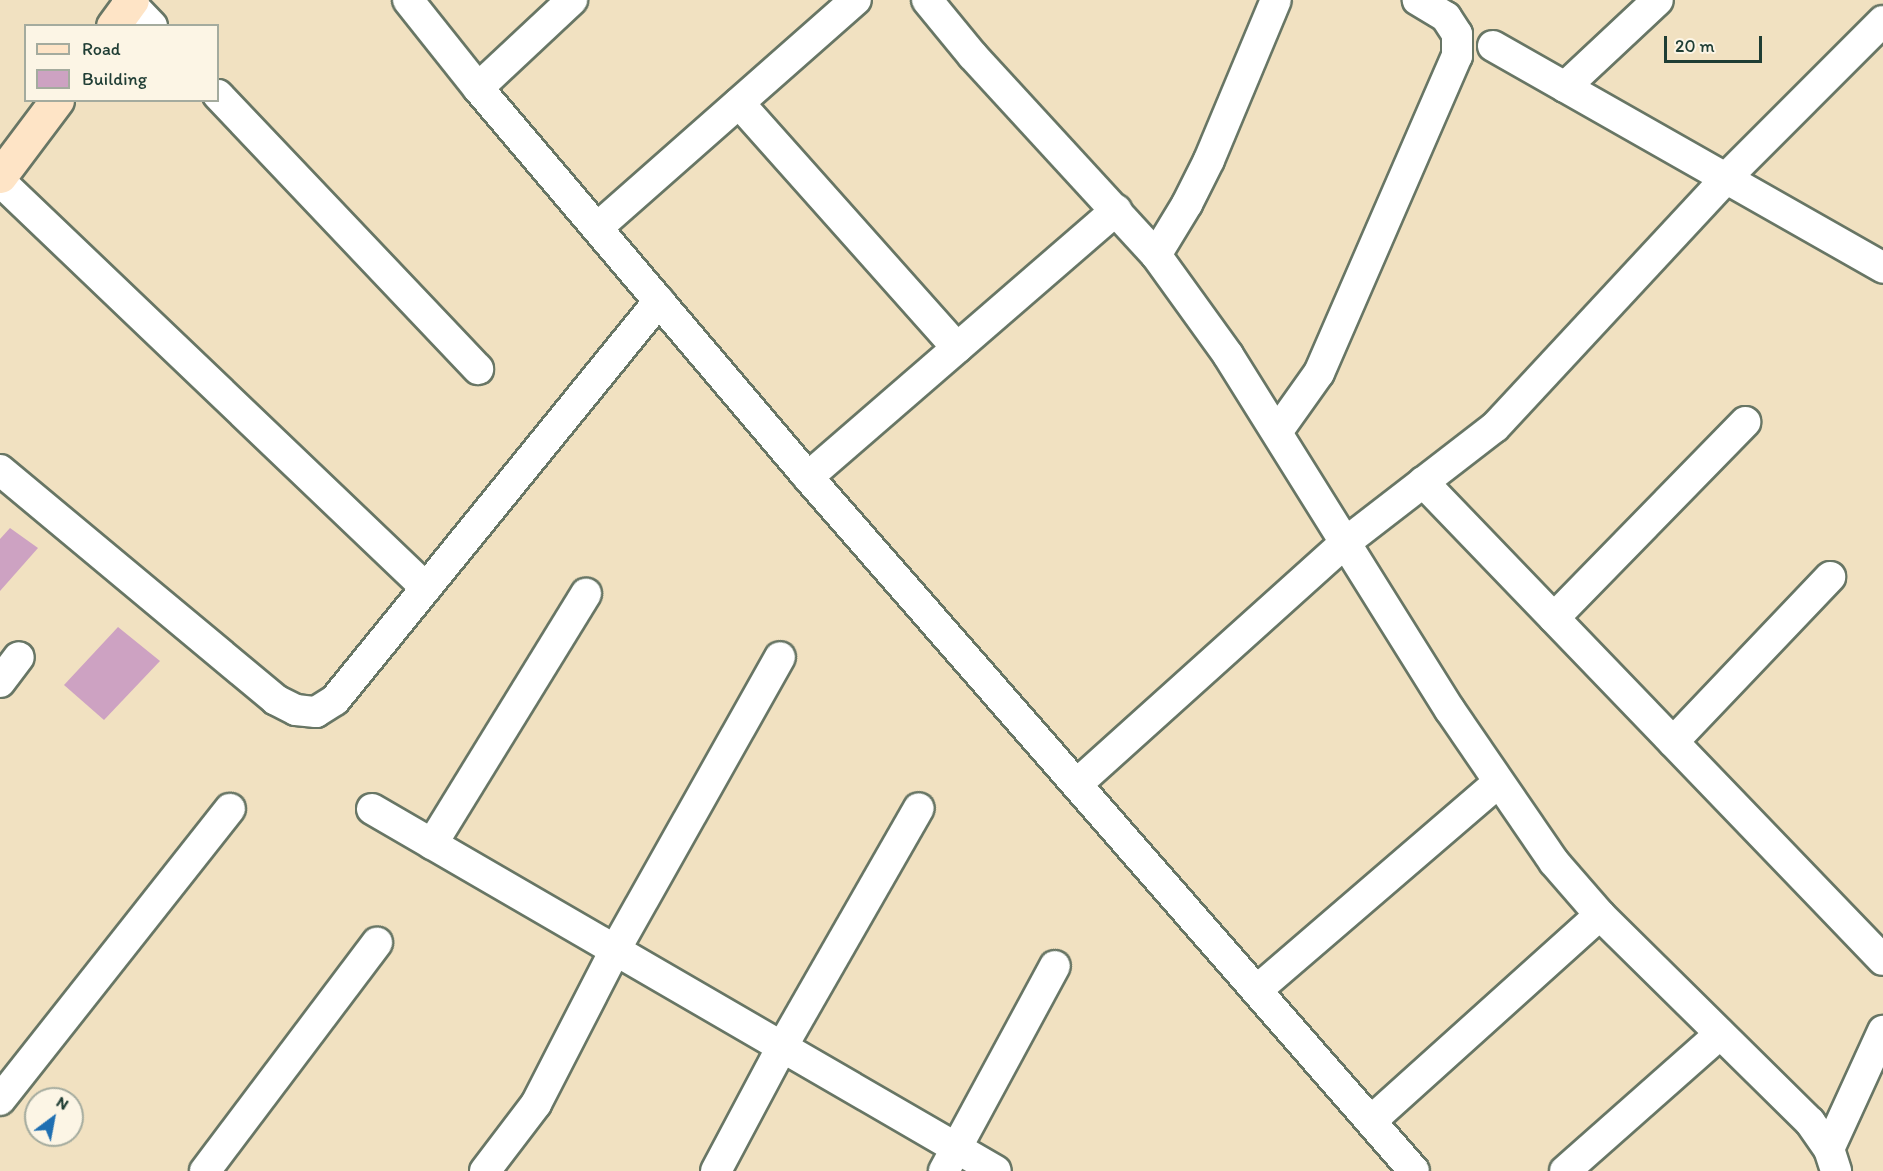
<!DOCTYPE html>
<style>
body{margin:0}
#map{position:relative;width:1883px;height:1171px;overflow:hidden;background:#f1e1c1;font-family:Itim,sans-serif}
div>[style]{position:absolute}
.building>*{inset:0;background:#cda2c2}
.roads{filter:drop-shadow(2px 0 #687665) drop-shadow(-2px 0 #687665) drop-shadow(0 2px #687665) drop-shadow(0 -2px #687665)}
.minor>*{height:30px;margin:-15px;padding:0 15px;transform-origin:15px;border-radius:15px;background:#fff}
.secondary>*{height:33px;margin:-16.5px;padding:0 16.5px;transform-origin:16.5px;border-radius:16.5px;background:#fee4c6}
span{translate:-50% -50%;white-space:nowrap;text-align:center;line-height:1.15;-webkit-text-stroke:6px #fcf5e5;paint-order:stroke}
.legend{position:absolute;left:24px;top:24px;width:195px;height:78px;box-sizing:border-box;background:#fcf5e5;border:2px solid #a4ab9e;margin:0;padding:8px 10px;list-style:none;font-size:18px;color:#1f3d34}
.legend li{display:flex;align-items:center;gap:12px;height:30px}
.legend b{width:30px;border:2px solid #a4ab9e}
.north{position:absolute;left:24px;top:1087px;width:60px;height:60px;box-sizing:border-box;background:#fcf5e5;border:2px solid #a4ab9e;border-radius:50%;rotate:32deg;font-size:16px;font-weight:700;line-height:24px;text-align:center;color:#1f3d34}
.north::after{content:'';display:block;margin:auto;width:21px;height:27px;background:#1f6fb2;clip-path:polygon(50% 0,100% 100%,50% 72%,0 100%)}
.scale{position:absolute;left:1664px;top:36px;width:98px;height:27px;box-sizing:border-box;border:3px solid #1f3d34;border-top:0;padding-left:8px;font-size:18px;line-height:21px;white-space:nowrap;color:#1f3d34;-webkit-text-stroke:4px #fcf5e5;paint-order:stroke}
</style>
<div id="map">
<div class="building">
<div style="clip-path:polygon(10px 528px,38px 548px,0 591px,0 539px)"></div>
<div style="clip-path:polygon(118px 627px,160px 661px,104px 720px,64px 685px)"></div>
</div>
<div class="roads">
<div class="minor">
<div style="left:127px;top:0;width:36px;rotate:46deg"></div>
<div style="left:408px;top:0;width:112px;rotate:51.5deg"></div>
<div style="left:478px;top:88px;width:510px;rotate:49.69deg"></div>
<div style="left:808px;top:477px;width:921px;rotate:48.87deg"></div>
<div style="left:927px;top:0;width:72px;rotate:50.6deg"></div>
<div style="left:973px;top:56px;width:270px;rotate:47.4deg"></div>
<div style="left:1156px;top:255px;width:123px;rotate:54.2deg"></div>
<div style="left:1228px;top:355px;width:419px;rotate:58deg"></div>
<div style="left:1450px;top:710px;width:184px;rotate:55.6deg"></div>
<div style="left:1554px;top:862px;width:70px;rotate:49deg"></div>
<div style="left:1600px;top:915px;width:295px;rotate:44.6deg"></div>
<div style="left:1810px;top:1122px;width:33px;rotate:55deg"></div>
<div style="left:1829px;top:1149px;width:23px;rotate:72deg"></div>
<div style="left:1493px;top:46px;width:449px;rotate:29.6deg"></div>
<div style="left:1565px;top:87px;width:127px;rotate:-43.1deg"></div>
<div style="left:478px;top:88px;width:129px;rotate:-43.1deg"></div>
<div style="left:218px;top:95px;width:378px;rotate:46.5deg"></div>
<div style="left:739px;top:103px;width:328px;rotate:48.3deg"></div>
<div style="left:0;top:181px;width:589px;rotate:43.69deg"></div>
<div style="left:597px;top:228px;width:345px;rotate:-41.4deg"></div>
<div style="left:1156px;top:255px;width:60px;rotate:-58.7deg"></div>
<div style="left:1187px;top:204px;width:49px;rotate:-63.4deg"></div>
<div style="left:1209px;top:160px;width:173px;rotate:-67.3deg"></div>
<div style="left:1277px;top:432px;width:72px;rotate:-54.6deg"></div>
<div style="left:1319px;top:373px;width:346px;rotate:-66.5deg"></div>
<div style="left:1457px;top:56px;width:22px;rotate:-90deg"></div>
<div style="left:1457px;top:34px;width:20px;rotate:-123deg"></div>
<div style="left:1446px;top:17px;width:33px;rotate:-149deg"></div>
<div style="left:0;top:470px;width:359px;rotate:39.8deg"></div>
<div style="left:276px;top:700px;width:22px;rotate:27deg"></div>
<div style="left:296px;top:710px;width:20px;rotate:6deg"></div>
<div style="left:316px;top:712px;width:22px;rotate:-32deg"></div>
<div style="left:335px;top:700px;width:514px;rotate:-50.92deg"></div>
<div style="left:808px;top:477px;width:408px;rotate:-40.9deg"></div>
<div style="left:1423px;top:482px;width:663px;rotate:46.1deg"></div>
<div style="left:1554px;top:618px;width:274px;rotate:-45.7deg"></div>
<div style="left:0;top:682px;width:31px;rotate:-53deg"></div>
<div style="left:1673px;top:742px;width:228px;rotate:-46.4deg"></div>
<div style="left:1077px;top:784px;width:362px;rotate:-42deg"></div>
<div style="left:1346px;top:542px;width:188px;rotate:-37.7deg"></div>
<div style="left:1495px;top:427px;width:340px;rotate:-47.1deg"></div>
<div style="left:1726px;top:178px;width:222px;rotate:-45deg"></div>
<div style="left:372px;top:809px;width:721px;rotate:30.12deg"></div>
<div style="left:432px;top:844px;width:294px;rotate:-58.4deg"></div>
<div style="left:1257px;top:990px;width:318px;rotate:-40.7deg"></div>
<div style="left:0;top:1100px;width:371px;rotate:-51.7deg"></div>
<div style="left:1371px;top:1121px;width:308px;rotate:-42deg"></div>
<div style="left:1829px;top:1149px;width:130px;rotate:-65.4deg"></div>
<div style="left:205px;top:1171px;width:286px;rotate:-53deg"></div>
<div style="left:485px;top:1171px;width:84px;rotate:-52.7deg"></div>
<div style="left:536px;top:1104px;width:173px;rotate:-62.8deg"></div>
<div style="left:615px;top:950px;width:336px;rotate:-60.6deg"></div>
<div style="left:716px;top:1171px;width:140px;rotate:-62deg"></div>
<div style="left:782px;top:1047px;width:275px;rotate:-60.2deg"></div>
<div style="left:944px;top:1171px;width:233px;rotate:-61.6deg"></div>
<div style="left:1565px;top:1171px;width:207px;rotate:-41.5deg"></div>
</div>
<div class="secondary">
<div style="left:113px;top:26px;width:32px;rotate:-54deg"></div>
<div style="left:0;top:176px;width:95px;rotate:-53.1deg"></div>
</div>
</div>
<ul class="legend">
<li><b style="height:8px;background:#fee4c6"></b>Road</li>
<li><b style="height:16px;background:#cda2c2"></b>Building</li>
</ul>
<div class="north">N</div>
<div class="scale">20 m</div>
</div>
